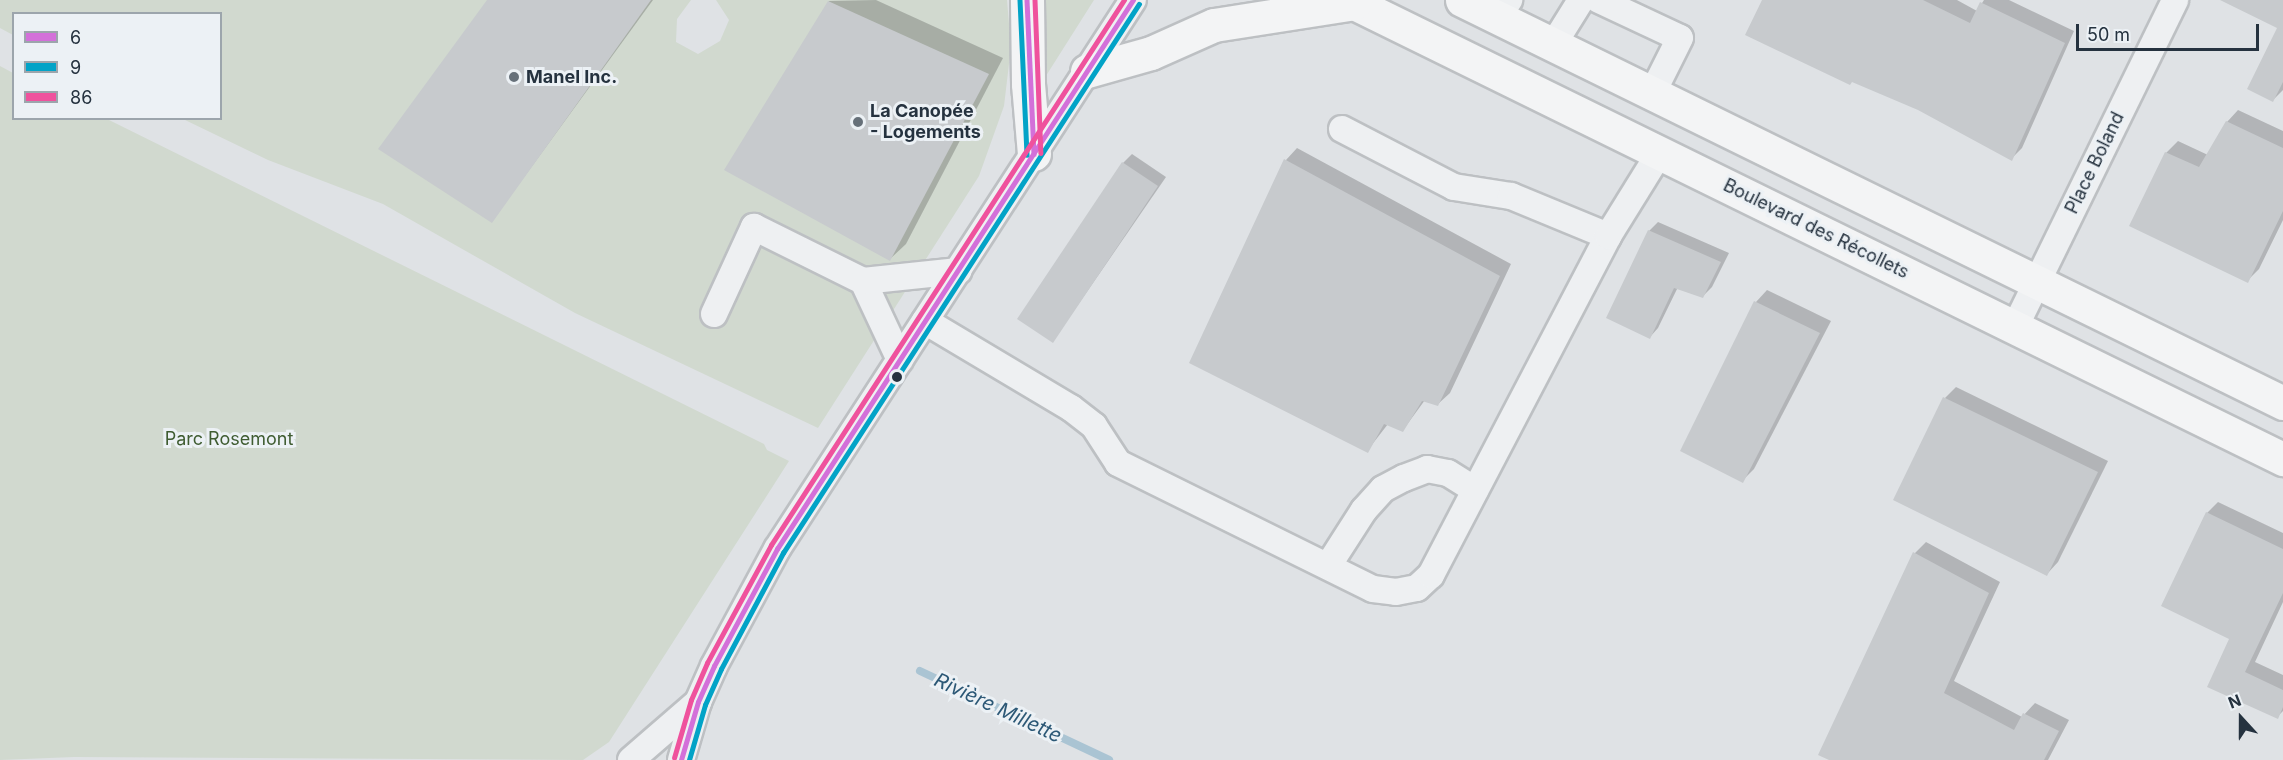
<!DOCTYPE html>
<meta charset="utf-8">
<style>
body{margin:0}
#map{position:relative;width:2283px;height:760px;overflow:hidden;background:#dfe2e5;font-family:Inter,sans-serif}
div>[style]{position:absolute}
.green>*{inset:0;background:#d1d9cf}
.shadow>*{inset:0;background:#0003}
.stream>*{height:8px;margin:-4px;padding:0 4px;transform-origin:4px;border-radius:4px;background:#aac4d3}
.building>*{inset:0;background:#c7cacd}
.roads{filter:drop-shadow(2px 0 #bdc0c3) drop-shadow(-2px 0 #bdc0c3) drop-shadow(0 2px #bdc0c3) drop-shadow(0 -2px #bdc0c3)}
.minor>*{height:26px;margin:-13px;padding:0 13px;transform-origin:13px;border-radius:13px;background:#eef0f2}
.major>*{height:33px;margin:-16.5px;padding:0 16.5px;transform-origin:16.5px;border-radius:16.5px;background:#f3f4f5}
.bus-1>*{height:4.5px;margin:-2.25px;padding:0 2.25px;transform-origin:2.25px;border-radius:2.25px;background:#d370d9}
.bus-2>*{height:4.5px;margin:-2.25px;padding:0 2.25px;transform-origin:2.25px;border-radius:2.25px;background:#02a3c7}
.bus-3>*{height:4.5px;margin:-2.25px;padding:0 2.25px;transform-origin:2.25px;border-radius:2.25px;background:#ef529d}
.dots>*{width:16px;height:16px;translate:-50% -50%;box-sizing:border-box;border:3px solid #ecf1f5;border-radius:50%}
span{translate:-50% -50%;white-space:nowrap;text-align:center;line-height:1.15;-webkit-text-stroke:6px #ecf1f5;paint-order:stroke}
.poi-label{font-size:18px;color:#25323f;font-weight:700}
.left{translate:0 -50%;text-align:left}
.street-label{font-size:18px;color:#25323f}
.park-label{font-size:18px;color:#3f5c31}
.water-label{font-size:20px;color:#2c5876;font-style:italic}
.legend{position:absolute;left:12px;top:12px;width:210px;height:108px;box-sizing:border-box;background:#ecf1f5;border:2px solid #9ca5ac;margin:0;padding:8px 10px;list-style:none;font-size:18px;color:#25323f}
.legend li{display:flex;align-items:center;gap:12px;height:30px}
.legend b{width:30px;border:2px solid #9ca5ac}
.north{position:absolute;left:2211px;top:688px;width:60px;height:60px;-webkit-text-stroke:4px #ecf1f5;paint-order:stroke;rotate:339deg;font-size:16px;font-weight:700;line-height:24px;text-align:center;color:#25323f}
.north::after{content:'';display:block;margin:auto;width:21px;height:27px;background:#25323f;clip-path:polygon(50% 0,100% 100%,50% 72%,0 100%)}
.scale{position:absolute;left:2076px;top:24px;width:183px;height:27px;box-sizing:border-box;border:3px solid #25323f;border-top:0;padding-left:8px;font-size:18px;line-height:21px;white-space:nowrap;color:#25323f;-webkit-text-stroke:4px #ecf1f5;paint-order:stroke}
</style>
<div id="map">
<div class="green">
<div style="clip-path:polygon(0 0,691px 0,677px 19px,676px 42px,698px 54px,720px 41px,729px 20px,716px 0,1007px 0,1011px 47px,1004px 106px,979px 176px,818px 428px,575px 313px,383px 204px,268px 160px,183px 119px,220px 118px,220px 14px,14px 14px,13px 35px,0 28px)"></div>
<div style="clip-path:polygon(1043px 0,1094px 0,1044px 79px,1044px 2px)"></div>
<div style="clip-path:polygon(0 66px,13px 73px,14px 118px,107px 119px,764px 444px,767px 450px,789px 461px,609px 742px,583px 760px,74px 757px,0 760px)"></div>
</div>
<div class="shadow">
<div style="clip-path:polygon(489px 0,653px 0,492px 221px)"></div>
<div style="clip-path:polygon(876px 0,1003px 58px,906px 244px,890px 259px,726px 170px,829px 1px)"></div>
<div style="clip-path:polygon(1764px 0,1957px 0,1977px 11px,1984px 0,2009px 0,2074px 31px,2022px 148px,2011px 159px)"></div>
<div style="clip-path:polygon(2243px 0,2283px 0,2283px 90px,2273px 100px,2279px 27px)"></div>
<div style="clip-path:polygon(2238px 110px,2283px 131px,2283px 220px,2259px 269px,2247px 281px,2166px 153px,2178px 141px,2208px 155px,2227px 122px)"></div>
<div style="clip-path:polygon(1297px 148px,1511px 264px,1450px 393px,1438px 404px,1425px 400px,1403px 430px,1388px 424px,1367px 451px,1286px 160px)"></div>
<div style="clip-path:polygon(1132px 154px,1166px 177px,1053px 341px,1123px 163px)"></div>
<div style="clip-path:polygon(1658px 222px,1729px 253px,1712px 287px,1703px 296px,1678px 287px,1658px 328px,1650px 337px,1649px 231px)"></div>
<div style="clip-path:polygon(1767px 290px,1831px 321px,1754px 469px,1742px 481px,1756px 302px)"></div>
<div style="clip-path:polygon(1956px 387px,2108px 461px,2058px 562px,2047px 574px,1945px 398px)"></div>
<div style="clip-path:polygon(2218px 502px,2283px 533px,2283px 602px,2255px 662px,2283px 675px,2283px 711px,2277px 717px,2209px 686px,2231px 638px,2207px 513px)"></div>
<div style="clip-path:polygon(1926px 542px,2000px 582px,1954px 681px,2022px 717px,2035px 703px,2069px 720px,2048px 760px,1833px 760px,1915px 553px)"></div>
</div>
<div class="stream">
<div style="left:920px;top:671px;width:209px;rotate:25.2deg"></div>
</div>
<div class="building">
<div style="clip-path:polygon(487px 0,651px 0,492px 223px,378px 149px)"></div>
<div style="clip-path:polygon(1762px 0,1923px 0,1970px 23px,1980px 2px,2065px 43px,2012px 161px,1918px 110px,1852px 82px,1850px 85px,1745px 35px)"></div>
<div style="clip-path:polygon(2220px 0,2283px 0,2283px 82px,2273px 102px,2247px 89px,2277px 28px)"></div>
<div style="clip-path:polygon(828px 1px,989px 74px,890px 261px,724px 170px)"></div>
<div style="clip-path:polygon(2226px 121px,2283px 148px,2283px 211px,2248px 283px,2129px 226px,2165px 152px,2199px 167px)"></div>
<div style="clip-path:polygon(1284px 159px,1500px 276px,1438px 406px,1422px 401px,1403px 432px,1384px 424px,1368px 453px,1189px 363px)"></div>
<div style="clip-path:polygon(1122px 162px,1158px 186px,1053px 343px,1017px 319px)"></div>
<div style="clip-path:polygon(1648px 230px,1721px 262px,1703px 298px,1674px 288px,1650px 339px,1606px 318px)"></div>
<div style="clip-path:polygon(1754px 301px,1820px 333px,1743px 483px,1680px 451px)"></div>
<div style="clip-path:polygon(1943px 397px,2098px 472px,2047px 576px,1893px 500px)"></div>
<div style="clip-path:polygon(2206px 512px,2283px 549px,2283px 593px,2245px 672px,2283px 690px,2283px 707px,2278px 719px,2207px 687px,2229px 639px,2161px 606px)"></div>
<div style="clip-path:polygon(1913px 552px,1989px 593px,1944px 693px,2014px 730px,2023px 713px,2059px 731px,2044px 760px,1829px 760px,1818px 755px)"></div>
</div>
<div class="roads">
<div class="minor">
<div style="left:1599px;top:0;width:89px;rotate:25.1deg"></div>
<div style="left:1680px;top:38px;width:63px;rotate:116.6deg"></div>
<div style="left:1497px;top:18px;width:22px;rotate:-56deg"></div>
<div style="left:1553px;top:45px;width:53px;rotate:-58.1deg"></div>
<div style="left:1342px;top:129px;width:126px;rotate:27.4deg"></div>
<div style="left:1454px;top:187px;width:58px;rotate:9deg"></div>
<div style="left:1511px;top:196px;width:105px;rotate:22.4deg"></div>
<div style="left:863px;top:281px;width:87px;rotate:64.9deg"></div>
<div style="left:714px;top:314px;width:96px;rotate:-65.3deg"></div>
<div style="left:754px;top:227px;width:122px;rotate:26.4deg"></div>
<div style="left:863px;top:281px;width:96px;rotate:-6deg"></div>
<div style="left:925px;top:321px;width:170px;rotate:30.8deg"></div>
<div style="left:1071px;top:408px;width:29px;rotate:38deg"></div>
<div style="left:1094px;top:426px;width:44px;rotate:57deg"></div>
<div style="left:1118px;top:463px;width:284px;rotate:26.3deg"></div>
<div style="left:1373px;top:589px;width:23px;rotate:7deg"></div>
<div style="left:1396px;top:592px;width:21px;rotate:-11deg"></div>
<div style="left:1417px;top:588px;width:19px;rotate:-43deg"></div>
<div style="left:1431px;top:575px;width:382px;rotate:-62.4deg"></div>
<div style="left:1608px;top:236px;width:99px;rotate:-58.2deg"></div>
<div style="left:2015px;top:327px;width:364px;rotate:-63.9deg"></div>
<div style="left:1328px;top:566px;width:67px;rotate:-57.3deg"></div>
<div style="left:1364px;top:510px;width:28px;rotate:-48deg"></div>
<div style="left:1383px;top:489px;width:24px;rotate:-28deg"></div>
<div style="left:1404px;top:478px;width:25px;rotate:-21deg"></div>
<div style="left:1427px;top:469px;width:21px;rotate:11deg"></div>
<div style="left:1448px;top:473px;width:32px;rotate:32deg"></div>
<div style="left:631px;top:760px;width:89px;rotate:-40.9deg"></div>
<div style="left:681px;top:760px;width:60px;rotate:-73.7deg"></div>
<div style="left:698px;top:702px;width:39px;rotate:-66deg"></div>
<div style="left:714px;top:666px;width:133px;rotate:-61.7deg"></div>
<div style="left:777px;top:549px;width:654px;rotate:-57.04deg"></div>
</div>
<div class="major">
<div style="left:1027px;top:0;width:84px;rotate:89.3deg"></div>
<div style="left:1028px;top:84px;width:70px;rotate:85.1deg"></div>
<div style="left:1348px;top:0;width:1042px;rotate:26.15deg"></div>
<div style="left:1462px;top:0;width:915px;rotate:26.14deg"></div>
<div style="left:1087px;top:71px;width:66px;rotate:-15.7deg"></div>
<div style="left:1151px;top:53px;width:69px;rotate:-24deg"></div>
<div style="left:1214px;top:25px;width:143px;rotate:-8.9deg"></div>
</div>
</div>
<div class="bus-1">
<div style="left:1027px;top:0;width:154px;rotate:87.4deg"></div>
<div style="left:681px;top:760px;width:60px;rotate:-73.7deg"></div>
<div style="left:698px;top:702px;width:39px;rotate:-66deg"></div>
<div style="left:714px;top:666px;width:133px;rotate:-61.7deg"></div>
<div style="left:777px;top:549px;width:654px;rotate:-57.04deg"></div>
</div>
<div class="bus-2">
<div style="left:1020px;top:0;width:155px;rotate:87.4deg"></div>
<div style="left:689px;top:760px;width:57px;rotate:-73.8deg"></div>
<div style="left:705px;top:705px;width:39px;rotate:-66deg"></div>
<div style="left:721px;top:669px;width:132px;rotate:-61.9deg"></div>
<div style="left:783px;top:553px;width:654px;rotate:-57.04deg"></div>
</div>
<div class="bus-3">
<div style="left:1035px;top:0;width:153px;rotate:87.8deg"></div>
<div style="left:674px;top:758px;width:60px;rotate:-73.7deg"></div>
<div style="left:691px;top:700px;width:40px;rotate:-66.6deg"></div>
<div style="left:707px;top:663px;width:134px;rotate:-61.5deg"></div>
<div style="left:771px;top:545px;width:649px;rotate:-57.07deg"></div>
</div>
<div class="dots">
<div style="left:514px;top:77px;background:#667079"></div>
<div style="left:858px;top:122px;background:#667079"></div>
<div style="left:897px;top:377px;background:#25323f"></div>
</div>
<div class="poi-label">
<span class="left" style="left:526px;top:77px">Manel Inc.</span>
<span class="left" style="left:870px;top:122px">La Canopée<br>- Logements</span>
</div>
<div class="street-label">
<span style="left:2095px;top:163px;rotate:-64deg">Place Boland</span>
<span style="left:1816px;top:229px;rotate:26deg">Boulevard des Récollets</span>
</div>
<div class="park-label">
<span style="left:229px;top:439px">Parc Rosemont</span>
</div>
<div class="water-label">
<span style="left:998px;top:708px;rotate:25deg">Rivière Millette</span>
</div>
<ul class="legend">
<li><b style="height:8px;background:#d370d9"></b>6</li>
<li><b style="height:8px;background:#02a3c7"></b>9</li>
<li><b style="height:8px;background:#ef529d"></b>86</li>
</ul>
<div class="north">N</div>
<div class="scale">50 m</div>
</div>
